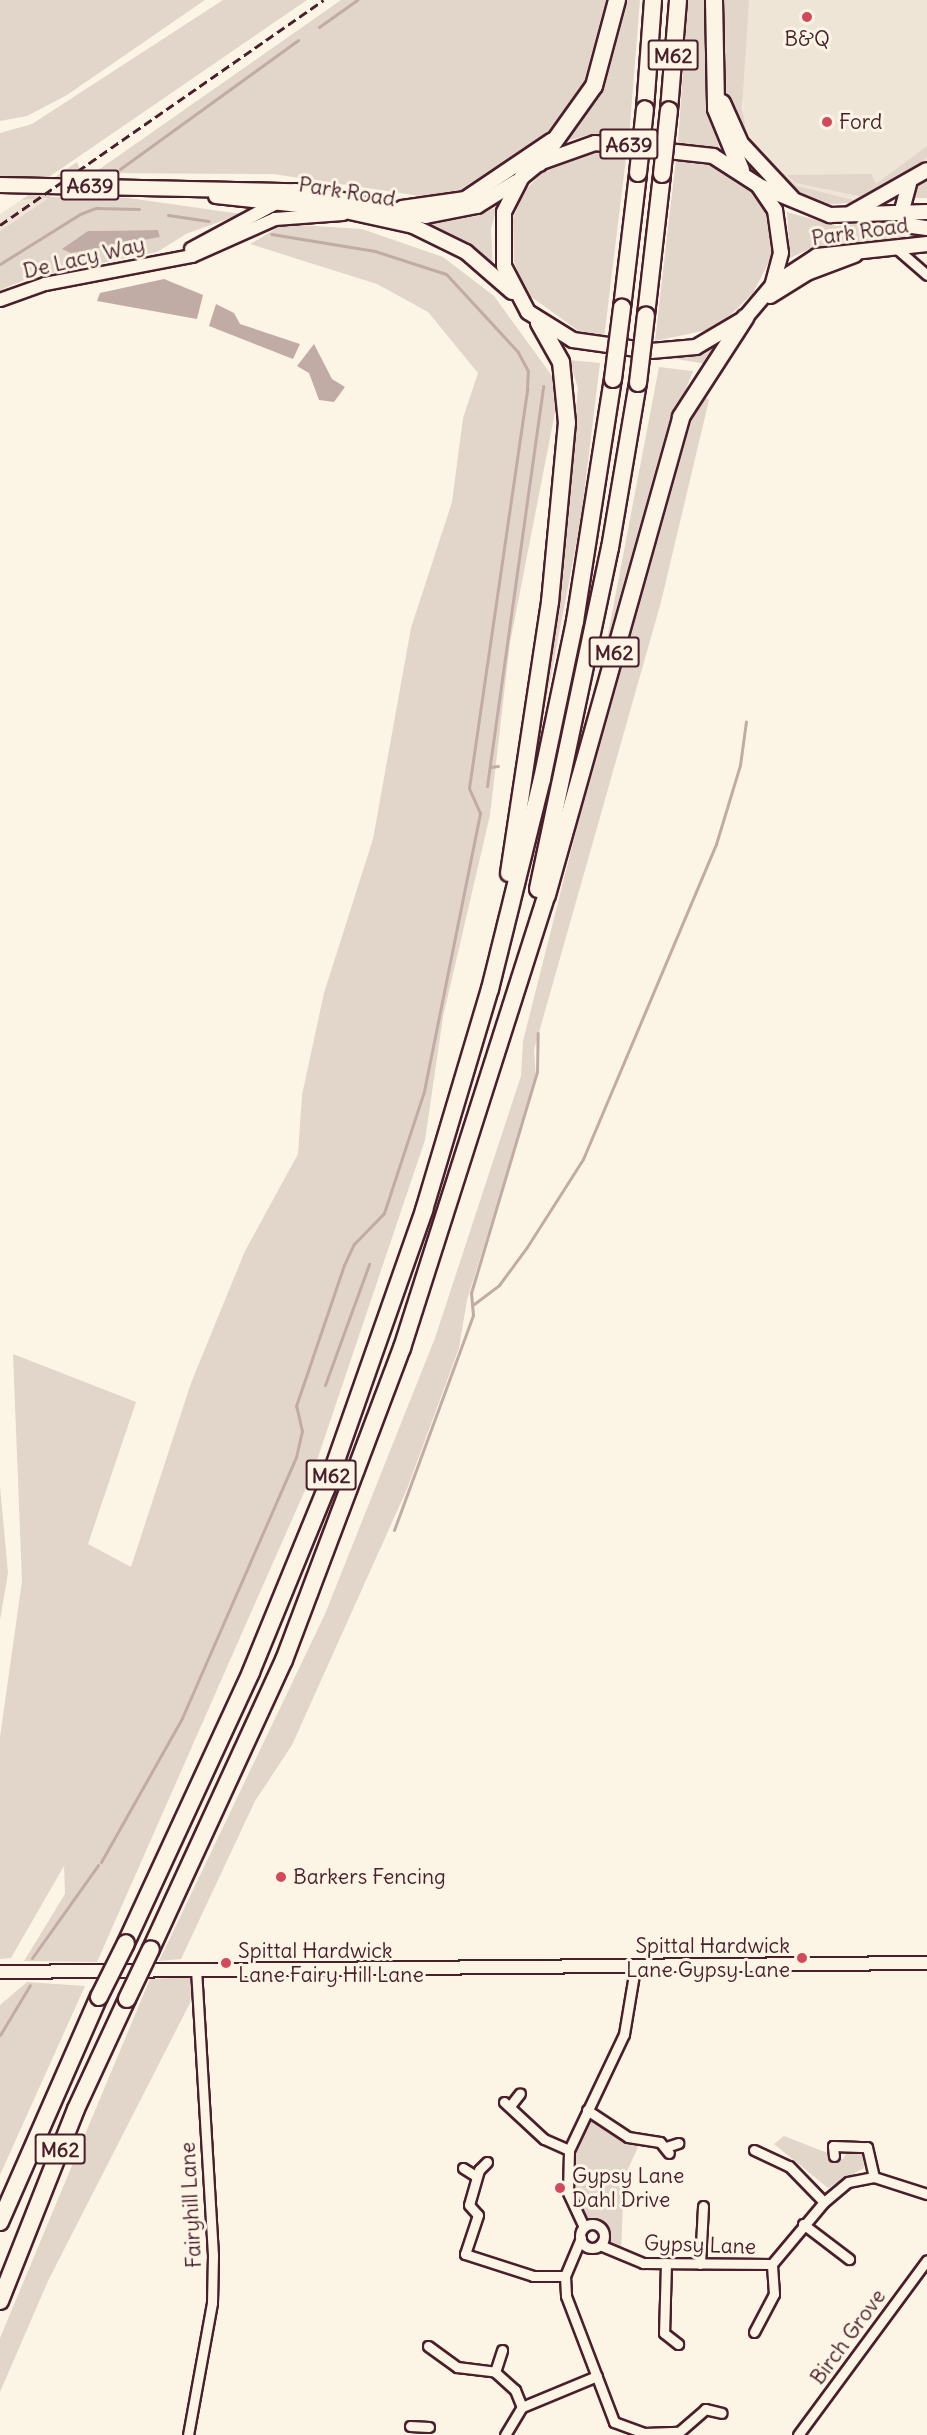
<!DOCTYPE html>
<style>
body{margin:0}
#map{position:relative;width:927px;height:2435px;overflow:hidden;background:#fcf5e5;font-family:Delius,sans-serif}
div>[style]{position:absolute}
.built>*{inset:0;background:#eee5d7}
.green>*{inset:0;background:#e2d5ca}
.water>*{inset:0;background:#c0aca5}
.stream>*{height:3px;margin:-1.5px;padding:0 1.5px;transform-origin:1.5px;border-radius:1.5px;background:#c0aca5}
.roads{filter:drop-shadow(2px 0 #4a1f2b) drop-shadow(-2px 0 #4a1f2b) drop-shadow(0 2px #4a1f2b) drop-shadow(0 -2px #4a1f2b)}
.street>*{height:9px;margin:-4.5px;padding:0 4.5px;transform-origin:4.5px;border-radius:4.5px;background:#fcf5e5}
.street>.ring{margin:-4.5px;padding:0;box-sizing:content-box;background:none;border:9px solid #fcf5e5;border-radius:50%}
.secondary>*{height:12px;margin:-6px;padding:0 6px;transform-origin:6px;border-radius:6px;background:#fcf5e5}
.primary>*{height:14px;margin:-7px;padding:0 7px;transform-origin:7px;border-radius:7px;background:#fcf5e5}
.highway>*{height:16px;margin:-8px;padding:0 8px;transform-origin:8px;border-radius:8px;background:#fcf5e5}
.rail>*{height:3px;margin-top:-1.5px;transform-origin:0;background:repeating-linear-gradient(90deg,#4a1f2b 0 9px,transparent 0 13.5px)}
.bridges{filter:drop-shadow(2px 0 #4a1f2b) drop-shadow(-2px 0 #4a1f2b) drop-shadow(0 2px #4a1f2b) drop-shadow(0 -2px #4a1f2b)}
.highway-bridge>*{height:16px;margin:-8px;padding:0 8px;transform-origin:8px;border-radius:8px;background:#fcf5e5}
.dots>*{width:16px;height:16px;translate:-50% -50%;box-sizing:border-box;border:3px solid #fcf5e5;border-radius:50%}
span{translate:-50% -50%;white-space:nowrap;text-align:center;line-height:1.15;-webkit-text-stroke:6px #fcf5e5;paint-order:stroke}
.shield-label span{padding:2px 4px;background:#fcf5e5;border:2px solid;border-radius:4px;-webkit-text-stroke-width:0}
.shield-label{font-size:20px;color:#4a1f2b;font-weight:700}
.poi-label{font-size:21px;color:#4a1f2b}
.left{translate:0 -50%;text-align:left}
.right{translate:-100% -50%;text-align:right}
.street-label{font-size:21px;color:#4a1f2b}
</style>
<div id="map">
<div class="built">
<div style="clip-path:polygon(742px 0,927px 0,927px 162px,870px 200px,834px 203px,801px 194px,743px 139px)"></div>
<div style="clip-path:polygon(49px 197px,0 231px,0 214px,21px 200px)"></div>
</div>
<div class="green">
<div style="clip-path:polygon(0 0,205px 0,67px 95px,27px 116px,0 121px)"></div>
<div style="clip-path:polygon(223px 0,307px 0,46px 179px,0 179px,0 133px,32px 124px)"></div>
<div style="clip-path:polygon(341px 0,608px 0,594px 58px,576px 102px,557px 128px,493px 180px,453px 193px,420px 196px,273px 174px,94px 173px)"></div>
<div style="clip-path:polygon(620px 0,640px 0,629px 137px,588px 135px,560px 143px,579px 119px)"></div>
<div style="clip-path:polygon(688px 0,706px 0,707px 107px,720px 150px,678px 143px)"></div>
<div style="clip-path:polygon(720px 0,749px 0,742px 108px,748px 141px,797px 186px,861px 202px,824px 205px,797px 195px,745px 147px,725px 97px)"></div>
<div style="clip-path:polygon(927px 146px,927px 157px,911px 172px,864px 197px,796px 183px,787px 175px,871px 174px,876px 184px)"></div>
<div style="clip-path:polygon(627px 150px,604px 338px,583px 334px,527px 294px,514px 262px,513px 218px,525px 190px,549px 166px,579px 152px)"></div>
<div style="clip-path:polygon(676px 159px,717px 164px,749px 183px,769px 216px,773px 254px,753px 293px,717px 328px,655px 341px)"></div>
<div style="clip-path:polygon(evenodd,77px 162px,82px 175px,50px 197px,129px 198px,241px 214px,186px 234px,157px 252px,32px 277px,0 290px,0 231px,48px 198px,21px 200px,77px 162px,88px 231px,158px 230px,160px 237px,74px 250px,88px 231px)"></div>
<div style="clip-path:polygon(927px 174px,927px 198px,911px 198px,916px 186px)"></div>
<div style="clip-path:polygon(497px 207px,491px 229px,493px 267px,464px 243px,425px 225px,477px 216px)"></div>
<div style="clip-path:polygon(787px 212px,837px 226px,896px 219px,906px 237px,814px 247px,790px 258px)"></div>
<div style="clip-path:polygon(284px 224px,362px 229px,443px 257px,494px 296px,560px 387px,510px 643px,490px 815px,443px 1017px,425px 1140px,313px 1472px,97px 1962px,24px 1961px,65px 1894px,64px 1866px,11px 1958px,0 1959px,0 1737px,22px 1581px,13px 1354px,136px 1402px,88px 1544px,131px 1567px,191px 1383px,245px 1251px,298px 1154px,302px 1095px,324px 993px,373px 839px,411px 628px,452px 502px,463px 418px,478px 373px,428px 312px,377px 284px,250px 244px)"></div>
<div style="clip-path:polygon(719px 344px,707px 364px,664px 357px,681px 356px)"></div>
<div style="clip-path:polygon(569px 360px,600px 363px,581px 519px,534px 764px,564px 548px,578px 388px)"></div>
<div style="clip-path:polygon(659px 367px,693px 371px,663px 448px,597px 692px)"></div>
<div style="clip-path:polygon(702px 395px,709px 400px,661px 602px,534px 1050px,536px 1079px,467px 1300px,459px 1348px,407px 1489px,292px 1745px,255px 1801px,181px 1959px,159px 1961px,325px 1614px,435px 1338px,521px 1076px,523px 1041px,601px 732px,683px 442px)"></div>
<div style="clip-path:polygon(0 1486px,8px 1573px,0 1620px)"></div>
<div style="clip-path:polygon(192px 1977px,190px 2003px,48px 2281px,0 2392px,0 2338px,150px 1979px)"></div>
<div style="clip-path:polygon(27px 1982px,85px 1986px,0 2175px,0 2005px)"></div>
<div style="clip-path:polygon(585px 2113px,638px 2147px,624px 2178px,621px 2254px,602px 2242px,601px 2227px,587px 2225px,571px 2203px,568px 2163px)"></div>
<div style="clip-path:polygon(784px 2136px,843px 2159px,847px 2152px,863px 2155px,864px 2168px,828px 2188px,774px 2144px)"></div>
</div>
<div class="water">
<div style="clip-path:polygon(158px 230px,160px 237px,71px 253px,62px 249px,88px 231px)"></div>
<div style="clip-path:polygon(164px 279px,203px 295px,197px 319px,97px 301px,100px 293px)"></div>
<div style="clip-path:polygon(216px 304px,234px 313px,240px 324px,300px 344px,293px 359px,209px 326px)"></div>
<div style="clip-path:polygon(314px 344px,332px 379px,345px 387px,334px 402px,319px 400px,309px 373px,297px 366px)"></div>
</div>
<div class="stream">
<div style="left:319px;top:27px;width:47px;rotate:-35.4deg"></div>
<div style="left:120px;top:169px;width:220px;rotate:-35.9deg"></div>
<div style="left:168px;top:215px;width:41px;rotate:8.3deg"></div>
<div style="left:0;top:264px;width:94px;rotate:-32deg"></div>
<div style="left:80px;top:214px;width:17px;rotate:-21deg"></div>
<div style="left:96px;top:208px;width:43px;rotate:1.3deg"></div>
<div style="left:490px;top:767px;width:8px;rotate:-7deg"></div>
<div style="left:487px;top:786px;width:404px;rotate:-82deg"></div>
<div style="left:474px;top:1304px;width:31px;rotate:-37deg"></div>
<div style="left:499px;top:1285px;width:47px;rotate:-53.6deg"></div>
<div style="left:527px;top:1247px;width:104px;rotate:-57.5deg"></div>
<div style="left:583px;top:1159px;width:342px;rotate:-67.1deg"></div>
<div style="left:716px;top:844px;width:83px;rotate:-73.1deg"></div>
<div style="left:740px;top:765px;width:44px;rotate:-82.2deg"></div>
<div style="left:325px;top:1385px;width:129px;rotate:-70deg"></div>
<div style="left:394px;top:1530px;width:229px;rotate:-69.8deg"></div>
<div style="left:473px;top:1315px;width:22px;rotate:-95deg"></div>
<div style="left:471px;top:1293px;width:231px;rotate:-73.4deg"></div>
<div style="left:537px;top:1072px;width:39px;rotate:-89deg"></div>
<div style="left:101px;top:1862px;width:165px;rotate:-60.6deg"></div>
<div style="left:182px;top:1718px;width:285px;rotate:-66.4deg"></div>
<div style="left:296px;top:1457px;width:27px;rotate:-77deg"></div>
<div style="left:302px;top:1431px;width:26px;rotate:-103deg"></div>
<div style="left:296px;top:1406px;width:149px;rotate:-71.2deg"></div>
<div style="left:344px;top:1265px;width:23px;rotate:-65deg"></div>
<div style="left:354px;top:1244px;width:43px;rotate:-45.9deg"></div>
<div style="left:384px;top:1213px;width:128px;rotate:-71.8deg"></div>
<div style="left:424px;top:1091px;width:284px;rotate:-78.6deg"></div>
<div style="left:480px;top:813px;width:27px;rotate:-114deg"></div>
<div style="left:469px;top:788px;width:404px;rotate:-81.7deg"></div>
<div style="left:527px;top:388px;width:17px;rotate:-87deg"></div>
<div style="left:528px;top:371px;width:21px;rotate:-118deg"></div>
<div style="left:518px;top:352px;width:106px;rotate:-132.7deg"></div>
<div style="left:446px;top:274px;width:75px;rotate:-162.1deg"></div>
<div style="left:375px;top:251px;width:105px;rotate:-170.7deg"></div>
<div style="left:32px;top:1958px;width:114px;rotate:-54.6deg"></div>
<div style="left:0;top:2035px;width:58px;rotate:-59deg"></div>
</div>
<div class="roads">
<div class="street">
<div style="left:896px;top:248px;width:41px;rotate:41.1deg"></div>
<div style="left:504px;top:2102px;width:54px;rotate:42.8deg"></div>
<div style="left:544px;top:2139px;width:27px;rotate:24deg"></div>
<div style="left:510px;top:2106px;width:16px;rotate:-52deg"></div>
<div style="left:587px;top:2110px;width:49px;rotate:33.4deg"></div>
<div style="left:628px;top:2137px;width:32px;rotate:9deg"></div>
<div style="left:660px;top:2142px;width:14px;rotate:51deg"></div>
<div style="left:666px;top:2147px;width:13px;rotate:-18deg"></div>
<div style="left:754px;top:2150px;width:38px;rotate:25deg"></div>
<div style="left:789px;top:2166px;width:50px;rotate:45.8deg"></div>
<div style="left:834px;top:2156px;width:10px;rotate:-96deg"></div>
<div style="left:833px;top:2146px;width:34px;rotate:2deg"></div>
<div style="left:867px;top:2147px;width:31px;rotate:77deg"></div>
<div style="left:487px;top:2162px;width:11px;rotate:135deg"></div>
<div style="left:479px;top:2170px;width:36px;rotate:106deg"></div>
<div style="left:469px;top:2205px;width:13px;rotate:48deg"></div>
<div style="left:478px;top:2215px;width:41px;rotate:108.4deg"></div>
<div style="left:465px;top:2254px;width:71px;rotate:17.9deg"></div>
<div style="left:533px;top:2276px;width:32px"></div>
<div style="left:463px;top:2168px;width:15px;rotate:32deg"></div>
<div style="left:803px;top:2224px;width:58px;rotate:37.3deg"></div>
<div class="ring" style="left:580px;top:2224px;width:15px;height:15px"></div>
<div style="left:584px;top:2227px;width:38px;rotate:-115deg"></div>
<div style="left:568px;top:2192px;width:42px;rotate:-88.6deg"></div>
<div style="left:569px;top:2150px;width:128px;rotate:-64.6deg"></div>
<div style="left:624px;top:2034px;width:67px;rotate:-80.5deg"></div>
<div style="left:581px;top:2238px;width:41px;rotate:112.8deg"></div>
<div style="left:565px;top:2276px;width:20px;rotate:87deg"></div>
<div style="left:566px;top:2296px;width:135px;rotate:69.1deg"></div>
<div style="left:614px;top:2422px;width:32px;rotate:20deg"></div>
<div style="left:644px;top:2433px;width:35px;rotate:-2deg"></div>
<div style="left:679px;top:2432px;width:35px;rotate:-41deg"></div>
<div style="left:705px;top:2409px;width:17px;rotate:13deg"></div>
<div style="left:600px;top:2245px;width:47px;rotate:22.7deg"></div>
<div style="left:643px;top:2263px;width:129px;rotate:0.4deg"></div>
<div style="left:772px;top:2264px;width:81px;rotate:-50deg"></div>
<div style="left:824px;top:2202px;width:31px;rotate:-40deg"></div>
<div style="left:848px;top:2182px;width:26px;rotate:-11deg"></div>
<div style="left:874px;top:2177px;width:56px;rotate:17.8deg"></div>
<div style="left:666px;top:2263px;width:70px;rotate:91.6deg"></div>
<div style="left:664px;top:2333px;width:18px;rotate:38deg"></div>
<div style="left:700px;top:2264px;width:58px;rotate:-87deg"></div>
<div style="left:754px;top:2332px;width:43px;rotate:-62.2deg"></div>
<div style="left:774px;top:2294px;width:30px;rotate:-94deg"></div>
<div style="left:428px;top:2346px;width:36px;rotate:36deg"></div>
<div style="left:457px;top:2367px;width:38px;rotate:7deg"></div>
<div style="left:495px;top:2372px;width:27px;rotate:42deg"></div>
<div style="left:515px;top:2390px;width:18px;rotate:68deg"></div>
<div style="left:495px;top:2372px;width:23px;rotate:-72deg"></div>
<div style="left:410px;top:2426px;width:19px;rotate:3deg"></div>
<div style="left:188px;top:2435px;width:134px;rotate:-79.7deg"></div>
<div style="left:212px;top:2303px;width:48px;rotate:-88.8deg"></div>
<div style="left:213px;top:2255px;width:284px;rotate:-93.4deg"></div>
<div style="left:505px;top:2435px;width:33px;rotate:-59deg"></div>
<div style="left:522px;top:2407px;width:81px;rotate:-22.5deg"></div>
<div style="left:798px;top:2435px;width:217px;rotate:-53.6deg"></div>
</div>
<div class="secondary">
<div style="left:191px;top:249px;width:103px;rotate:-28.3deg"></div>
<div style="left:0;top:300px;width:48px;rotate:-19.6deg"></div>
<div style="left:45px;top:284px;width:150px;rotate:-10.8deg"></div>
<div style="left:192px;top:256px;width:91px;rotate:-24deg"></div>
<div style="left:275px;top:219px;width:68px;rotate:-4.2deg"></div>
<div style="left:0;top:1972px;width:927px;rotate:-0.56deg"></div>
</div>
<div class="primary">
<div style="left:739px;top:141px;width:78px;rotate:47.1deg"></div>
<div style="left:595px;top:143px;width:119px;rotate:6.3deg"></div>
<div style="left:713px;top:156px;width:54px;rotate:32.8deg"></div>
<div style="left:758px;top:185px;width:30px;rotate:56deg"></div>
<div style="left:775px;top:210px;width:43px;rotate:82.1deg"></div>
<div style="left:781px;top:253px;width:34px;rotate:105deg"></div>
<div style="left:772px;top:286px;width:42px;rotate:130.2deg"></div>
<div style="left:745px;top:318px;width:57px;rotate:149.4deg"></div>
<div style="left:696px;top:347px;width:45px;rotate:174.9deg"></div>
<div style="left:651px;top:351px;width:79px;rotate:-172deg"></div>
<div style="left:573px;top:340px;width:53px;rotate:-148.1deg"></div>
<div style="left:528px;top:312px;width:52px;rotate:-117.6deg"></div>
<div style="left:504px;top:266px;width:54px;rotate:-90deg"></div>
<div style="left:504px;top:212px;width:39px;rotate:-63deg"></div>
<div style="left:522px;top:177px;width:22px;rotate:-39deg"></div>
<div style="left:539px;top:163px;width:59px;rotate:-19.7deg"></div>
<div style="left:909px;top:184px;width:30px;rotate:105deg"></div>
<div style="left:901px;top:213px;width:17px;rotate:50deg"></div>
<div style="left:912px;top:226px;width:15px;rotate:8deg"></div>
<div style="left:0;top:185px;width:295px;rotate:1.2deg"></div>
<div style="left:295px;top:191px;width:133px;rotate:10.8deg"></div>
<div style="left:426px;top:216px;width:52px;rotate:-11.1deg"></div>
<div style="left:477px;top:206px;width:46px;rotate:-31.6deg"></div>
<div style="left:762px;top:187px;width:74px;rotate:22.4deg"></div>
<div style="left:830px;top:215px;width:97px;rotate:-1.8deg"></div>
<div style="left:216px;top:196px;width:121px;rotate:6.2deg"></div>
<div style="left:336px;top:209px;width:79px;rotate:12.4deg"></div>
<div style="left:413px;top:226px;width:59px;rotate:26.1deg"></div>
<div style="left:466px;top:252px;width:61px;rotate:41deg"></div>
<div style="left:402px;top:208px;width:64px;rotate:-8.1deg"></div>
<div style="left:465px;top:199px;width:104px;rotate:-34deg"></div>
<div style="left:851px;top:213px;width:87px;rotate:-29.5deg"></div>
<div style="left:774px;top:284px;width:51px;rotate:-33.1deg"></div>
<div style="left:817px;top:256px;width:111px;rotate:-6.2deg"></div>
<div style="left:770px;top:296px;width:44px;rotate:-31.9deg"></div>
<div style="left:807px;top:273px;width:51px;rotate:-20.6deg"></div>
</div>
<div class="highway">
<div style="left:714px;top:0;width:109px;rotate:88.9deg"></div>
<div style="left:716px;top:109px;width:66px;rotate:67.7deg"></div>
<div style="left:722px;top:103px;width:42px;rotate:65.9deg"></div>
<div style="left:645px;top:109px;width:109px;rotate:-85.8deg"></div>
<div style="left:669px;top:110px;width:110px;rotate:-85.3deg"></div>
<div style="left:539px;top:163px;width:95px;rotate:-54.5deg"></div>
<div style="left:594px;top:86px;width:89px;rotate:-75deg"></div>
<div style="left:622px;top:308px;width:136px;rotate:-83.2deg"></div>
<div style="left:646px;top:315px;width:142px;rotate:-83.5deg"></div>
<div style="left:509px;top:873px;width:274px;rotate:-81.4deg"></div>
<div style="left:550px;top:602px;width:180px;rotate:-84.6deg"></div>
<div style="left:567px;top:423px;width:61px;rotate:-95.6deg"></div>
<div style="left:561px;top:362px;width:45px;rotate:-119.4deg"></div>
<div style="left:538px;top:889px;width:349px;rotate:-78.1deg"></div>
<div style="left:610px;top:548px;width:167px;rotate:-80.4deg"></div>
<div style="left:126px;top:1943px;width:298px;rotate:-65.2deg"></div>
<div style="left:251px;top:1672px;width:198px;rotate:-67.7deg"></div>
<div style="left:326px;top:1489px;width:296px;rotate:-70.6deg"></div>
<div style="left:424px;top:1210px;width:231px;rotate:-73.4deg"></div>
<div style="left:490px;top:989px;width:216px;rotate:-76.1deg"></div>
<div style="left:542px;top:779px;width:161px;rotate:-78.2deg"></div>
<div style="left:575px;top:621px;width:245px;rotate:-81.1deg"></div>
<div style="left:151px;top:1949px;width:318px;rotate:-65.3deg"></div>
<div style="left:284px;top:1660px;width:334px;rotate:-69.3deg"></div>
<div style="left:402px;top:1348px;width:476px;rotate:-72.3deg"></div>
<div style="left:547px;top:895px;width:496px;rotate:-74.3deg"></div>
<div style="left:681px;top:417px;width:118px;rotate:-57.1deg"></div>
<div style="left:0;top:2222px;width:246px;rotate:-66.3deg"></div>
<div style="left:0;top:2301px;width:206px;rotate:-68.4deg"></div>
<div style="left:76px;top:2109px;width:121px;rotate:-65.1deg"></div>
</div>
</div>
<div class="rail">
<div style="left:0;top:225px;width:394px;rotate:-34.8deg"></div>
</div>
<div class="bridges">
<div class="highway-bridge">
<div style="left:638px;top:173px;width:64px;rotate:-83.8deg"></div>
<div style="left:662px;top:174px;width:64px;rotate:-83.8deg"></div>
<div style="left:613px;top:379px;width:72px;rotate:-82.8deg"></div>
<div style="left:638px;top:383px;width:68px;rotate:-83.3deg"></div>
<div style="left:99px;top:1997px;width:60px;rotate:-63.4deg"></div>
<div style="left:127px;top:1999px;width:55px;rotate:-64.4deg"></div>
</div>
</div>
<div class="dots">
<div style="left:807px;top:17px;background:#d1495b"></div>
<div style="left:827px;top:122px;background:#d1495b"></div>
<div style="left:281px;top:1877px;background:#d1495b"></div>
<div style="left:802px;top:1958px;background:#d1495b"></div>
<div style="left:226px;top:1963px;background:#d1495b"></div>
<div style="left:560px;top:2188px;background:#d1495b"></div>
</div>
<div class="shield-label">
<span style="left:673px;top:55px">M62</span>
<span style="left:629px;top:144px">A639</span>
<span style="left:90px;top:185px">A639</span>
<span style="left:614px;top:652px">M62</span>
<span style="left:331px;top:1475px">M62</span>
<span style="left:60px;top:2149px">M62</span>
</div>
<div class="poi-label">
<span style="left:807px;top:39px">B&amp;Q</span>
<span class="left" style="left:839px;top:122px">Ford</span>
<span class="left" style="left:293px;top:1877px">Barkers Fencing</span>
<span class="right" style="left:790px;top:1958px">Spittal Hardwick<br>Lane Gypsy Lane</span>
<span class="left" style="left:238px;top:1963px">Spittal Hardwick<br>Lane Fairy Hill Lane</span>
<span class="left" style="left:572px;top:2188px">Gypsy Lane<br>Dahl Drive</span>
</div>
<div class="street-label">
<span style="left:347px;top:192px;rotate:9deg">Park Road</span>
<span style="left:860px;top:232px;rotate:-8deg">Park Road</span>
<span style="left:84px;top:258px;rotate:-13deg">De Lacy Way</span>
<span style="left:191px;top:2205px;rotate:-93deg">Fairyhill Lane</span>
<span style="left:700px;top:2245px;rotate:2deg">Gypsy Lane</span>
<span style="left:848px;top:2337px;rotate:-54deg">Birch Grove</span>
</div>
</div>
